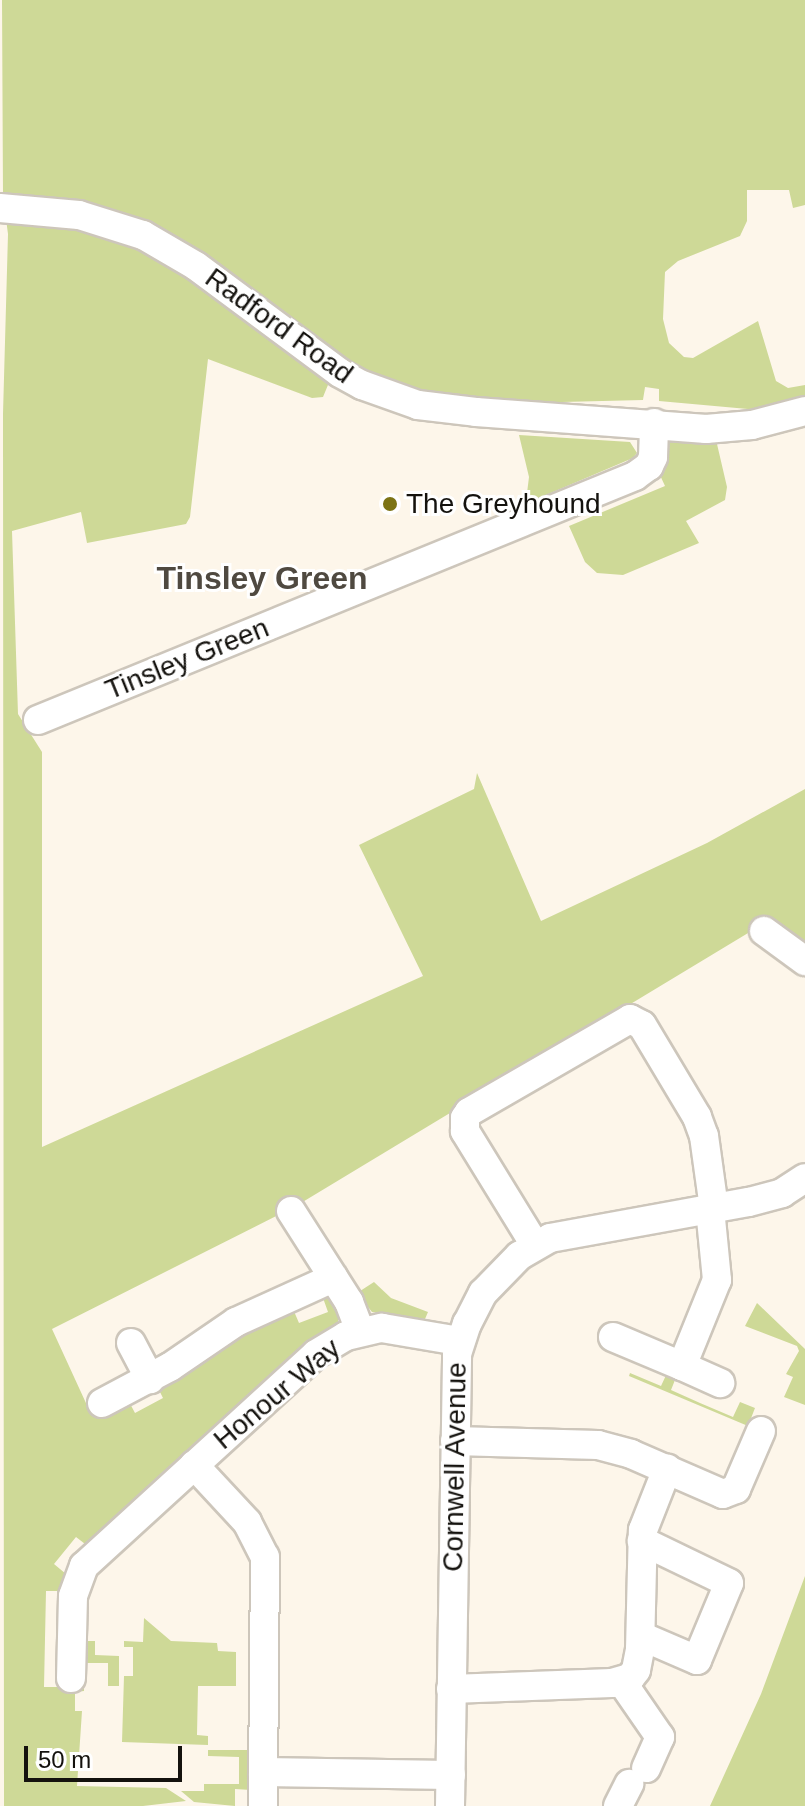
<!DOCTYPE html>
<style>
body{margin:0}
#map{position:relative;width:805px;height:1806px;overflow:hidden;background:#fdf6ea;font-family:Arial,sans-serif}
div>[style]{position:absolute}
.green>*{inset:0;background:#ced997}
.roads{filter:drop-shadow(2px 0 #cdc6bb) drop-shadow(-2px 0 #cdc6bb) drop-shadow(0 2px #cdc6bb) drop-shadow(0 -2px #cdc6bb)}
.minor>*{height:28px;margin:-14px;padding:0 14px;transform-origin:14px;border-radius:14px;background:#fff}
.dots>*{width:22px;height:22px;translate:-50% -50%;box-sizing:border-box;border:4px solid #fff;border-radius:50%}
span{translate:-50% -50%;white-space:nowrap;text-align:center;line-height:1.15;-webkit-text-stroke:6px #fff;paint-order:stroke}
.street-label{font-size:28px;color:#14120e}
.poi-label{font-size:28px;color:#14120e}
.left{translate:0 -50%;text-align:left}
.quarter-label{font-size:32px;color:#4f4940;font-weight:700}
.scale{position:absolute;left:24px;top:1746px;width:158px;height:36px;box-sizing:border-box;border:4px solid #14120e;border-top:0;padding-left:10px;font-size:24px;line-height:28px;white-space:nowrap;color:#14120e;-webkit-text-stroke:6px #fff;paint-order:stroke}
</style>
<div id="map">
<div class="green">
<div style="clip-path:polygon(2px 0,805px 0,805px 205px,793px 208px,789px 190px,747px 190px,747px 221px,740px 236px,678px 261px,665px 272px,663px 319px,669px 343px,684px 357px,693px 358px,758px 321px,776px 381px,788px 388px,805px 385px,805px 398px,759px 410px,659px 401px,659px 389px,645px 387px,643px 400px,521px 403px,435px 399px,374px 375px,340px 356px,323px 397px,312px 398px,208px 359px,190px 517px,186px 524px,87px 543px,81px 512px,12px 531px,18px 714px,42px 752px,42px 1147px,423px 976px,359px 845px,474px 789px,477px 773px,541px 921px,707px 843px,805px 789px,805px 954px,763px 924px,296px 1206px,52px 1329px,91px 1414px,127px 1398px,135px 1413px,163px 1398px,156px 1384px,207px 1351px,293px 1309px,299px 1323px,328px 1312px,323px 1298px,330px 1299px,338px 1310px,338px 1323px,304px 1345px,89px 1547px,76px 1537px,54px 1564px,66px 1574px,62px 1591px,46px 1591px,44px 1687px,79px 1687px,83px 1644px,88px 1641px,95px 1641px,95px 1655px,119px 1656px,119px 1686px,108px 1686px,108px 1663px,84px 1663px,84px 1691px,75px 1692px,75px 1711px,82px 1711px,77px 1786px,166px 1788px,186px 1801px,143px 1806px,4px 1806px,3px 414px,8px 234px,3px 197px)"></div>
<div style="clip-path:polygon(519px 435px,630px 442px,637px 453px,633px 458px,520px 506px,527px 493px,529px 477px)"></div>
<div style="clip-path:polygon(666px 438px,717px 444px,727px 487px,725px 500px,686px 521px,699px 543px,623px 575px,597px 573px,585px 562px,569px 526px,665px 486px,659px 473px)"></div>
<div style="clip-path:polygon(374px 1282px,391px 1298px,428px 1312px,425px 1319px,372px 1312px,357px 1293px)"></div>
<div style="clip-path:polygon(757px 1303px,805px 1349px,805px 1405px,784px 1397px,793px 1377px,786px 1374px,799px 1351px,797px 1346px,745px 1326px)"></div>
<div style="clip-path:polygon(668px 1371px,677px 1375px,671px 1390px,700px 1403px,733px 1417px,740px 1402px,755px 1408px,748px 1426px,629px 1376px,630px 1373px,661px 1386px)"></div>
<div style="clip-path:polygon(805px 1576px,805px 1806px,710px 1806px,761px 1694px)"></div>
<div style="clip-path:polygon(144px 1618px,171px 1641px,217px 1643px,218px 1651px,236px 1652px,236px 1686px,198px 1686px,197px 1735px,208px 1736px,208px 1745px,122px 1742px,124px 1676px,133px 1676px,133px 1647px,124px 1647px,124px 1641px,143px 1642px)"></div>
<div style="clip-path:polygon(208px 1750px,252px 1750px,251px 1790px,235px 1789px,235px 1806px,194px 1802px,181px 1791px,204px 1791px,204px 1784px,239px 1784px,239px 1757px,208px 1756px)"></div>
</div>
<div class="roads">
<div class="minor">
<div style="left:0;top:208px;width:79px;rotate:5.1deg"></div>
<div style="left:79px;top:215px;width:67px;rotate:17.4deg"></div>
<div style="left:143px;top:235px;width:61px;rotate:30.3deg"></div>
<div style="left:196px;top:266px;width:179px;rotate:36.6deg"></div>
<div style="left:340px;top:373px;width:25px;rotate:29deg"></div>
<div style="left:362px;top:385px;width:59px;rotate:19.7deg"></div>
<div style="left:418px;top:405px;width:58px;rotate:6.9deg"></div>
<div style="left:476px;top:412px;width:231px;rotate:4.2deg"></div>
<div style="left:706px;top:429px;width:46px;rotate:-5deg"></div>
<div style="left:752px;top:425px;width:55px;rotate:-14.8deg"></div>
<div style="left:38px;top:720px;width:645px;rotate:-22.23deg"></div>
<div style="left:635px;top:476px;width:17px;rotate:-36deg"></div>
<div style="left:649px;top:466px;width:10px;rotate:-66deg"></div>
<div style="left:653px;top:457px;width:34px;rotate:-88deg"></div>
<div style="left:764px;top:931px;width:51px;rotate:36.2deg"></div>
<div style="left:291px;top:1211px;width:108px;rotate:57.5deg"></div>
<div style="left:349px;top:1302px;width:31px;rotate:69deg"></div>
<div style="left:535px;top:1245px;width:134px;rotate:-121.6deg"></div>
<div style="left:465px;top:1131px;width:13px;rotate:-90deg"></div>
<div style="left:465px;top:1118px;width:7px;rotate:-56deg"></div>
<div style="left:469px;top:1112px;width:186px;rotate:-30deg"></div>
<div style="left:630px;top:1019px;width:13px;rotate:27deg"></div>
<div style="left:642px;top:1025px;width:107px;rotate:59.1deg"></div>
<div style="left:697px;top:1117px;width:20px;rotate:70deg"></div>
<div style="left:704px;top:1136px;width:73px;rotate:82.1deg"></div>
<div style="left:613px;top:1337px;width:75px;rotate:22.8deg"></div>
<div style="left:682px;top:1366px;width:93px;rotate:-67.9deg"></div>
<div style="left:717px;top:1280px;width:71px;rotate:-95.6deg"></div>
<div style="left:131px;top:1343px;width:41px;rotate:62.2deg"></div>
<div style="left:682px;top:1366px;width:42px;rotate:24.1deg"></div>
<div style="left:102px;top:1403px;width:77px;rotate:-27.9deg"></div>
<div style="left:170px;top:1367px;width:80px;rotate:-34.3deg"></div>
<div style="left:236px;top:1322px;width:107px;rotate:-24.4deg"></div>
<div style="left:455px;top:1441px;width:143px;rotate:1.6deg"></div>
<div style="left:598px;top:1445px;width:34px;rotate:15deg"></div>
<div style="left:631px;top:1454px;width:100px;rotate:23.5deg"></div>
<div style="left:723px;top:1494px;width:14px;rotate:-21deg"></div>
<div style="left:736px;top:1489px;width:63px;rotate:-66.7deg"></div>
<div style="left:194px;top:1465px;width:78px;rotate:47.1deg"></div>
<div style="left:247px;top:1522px;width:39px;rotate:63deg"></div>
<div style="left:265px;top:1557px;width:249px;rotate:90.5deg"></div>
<div style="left:641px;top:1636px;width:61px;rotate:23.2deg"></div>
<div style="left:697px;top:1660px;width:83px;rotate:-67.4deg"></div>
<div style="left:729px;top:1583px;width:97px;rotate:-154.2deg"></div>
<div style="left:71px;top:1678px;width:82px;rotate:-88.6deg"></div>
<div style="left:73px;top:1596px;width:32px;rotate:-70deg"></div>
<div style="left:84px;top:1566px;width:314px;rotate:-42.4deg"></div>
<div style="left:316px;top:1354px;width:35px;rotate:-31deg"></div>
<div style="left:346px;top:1336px;width:37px;rotate:-13deg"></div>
<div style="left:382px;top:1328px;width:78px;rotate:9.6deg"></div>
<div style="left:622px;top:1682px;width:67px;rotate:55.4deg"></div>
<div style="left:660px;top:1737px;width:34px;rotate:114deg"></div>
<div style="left:451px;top:1689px;width:161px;rotate:-2.1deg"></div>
<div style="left:612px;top:1683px;width:19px;rotate:-16deg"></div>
<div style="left:630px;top:1678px;width:10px;rotate:-53deg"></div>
<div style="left:636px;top:1670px;width:21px;rotate:-79deg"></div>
<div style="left:640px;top:1649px;width:119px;rotate:-88.6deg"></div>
<div style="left:643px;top:1530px;width:66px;rotate:-68.5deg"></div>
<div style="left:263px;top:1772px;width:188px;rotate:0.9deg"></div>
<div style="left:450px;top:1806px;width:452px;rotate:-89.1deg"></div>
<div style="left:457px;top:1354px;width:32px;rotate:-72deg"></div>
<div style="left:467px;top:1324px;width:35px;rotate:-63deg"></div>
<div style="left:483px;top:1293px;width:52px;rotate:-45.8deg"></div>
<div style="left:519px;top:1256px;width:36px;rotate:-30deg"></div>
<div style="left:550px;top:1238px;width:202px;rotate:-10.3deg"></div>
<div style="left:749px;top:1202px;width:34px;rotate:-15deg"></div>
<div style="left:782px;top:1193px;width:27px;rotate:-33deg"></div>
<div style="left:618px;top:1806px;width:25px;rotate:-63deg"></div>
</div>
</div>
<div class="dots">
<div style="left:390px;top:504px;background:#7c7315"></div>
</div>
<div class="street-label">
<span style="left:279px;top:326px;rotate:36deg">Radford Road</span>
<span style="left:187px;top:659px;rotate:-22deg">Tinsley Green</span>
<span style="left:277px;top:1394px;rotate:-40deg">Honour Way</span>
<span style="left:455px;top:1467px;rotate:-89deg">Cornwell Avenue</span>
</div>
<div class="poi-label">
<span class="left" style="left:406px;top:504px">The Greyhound</span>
</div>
<div class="quarter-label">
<span style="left:262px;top:578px">Tinsley Green</span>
</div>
<div class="scale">50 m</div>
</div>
